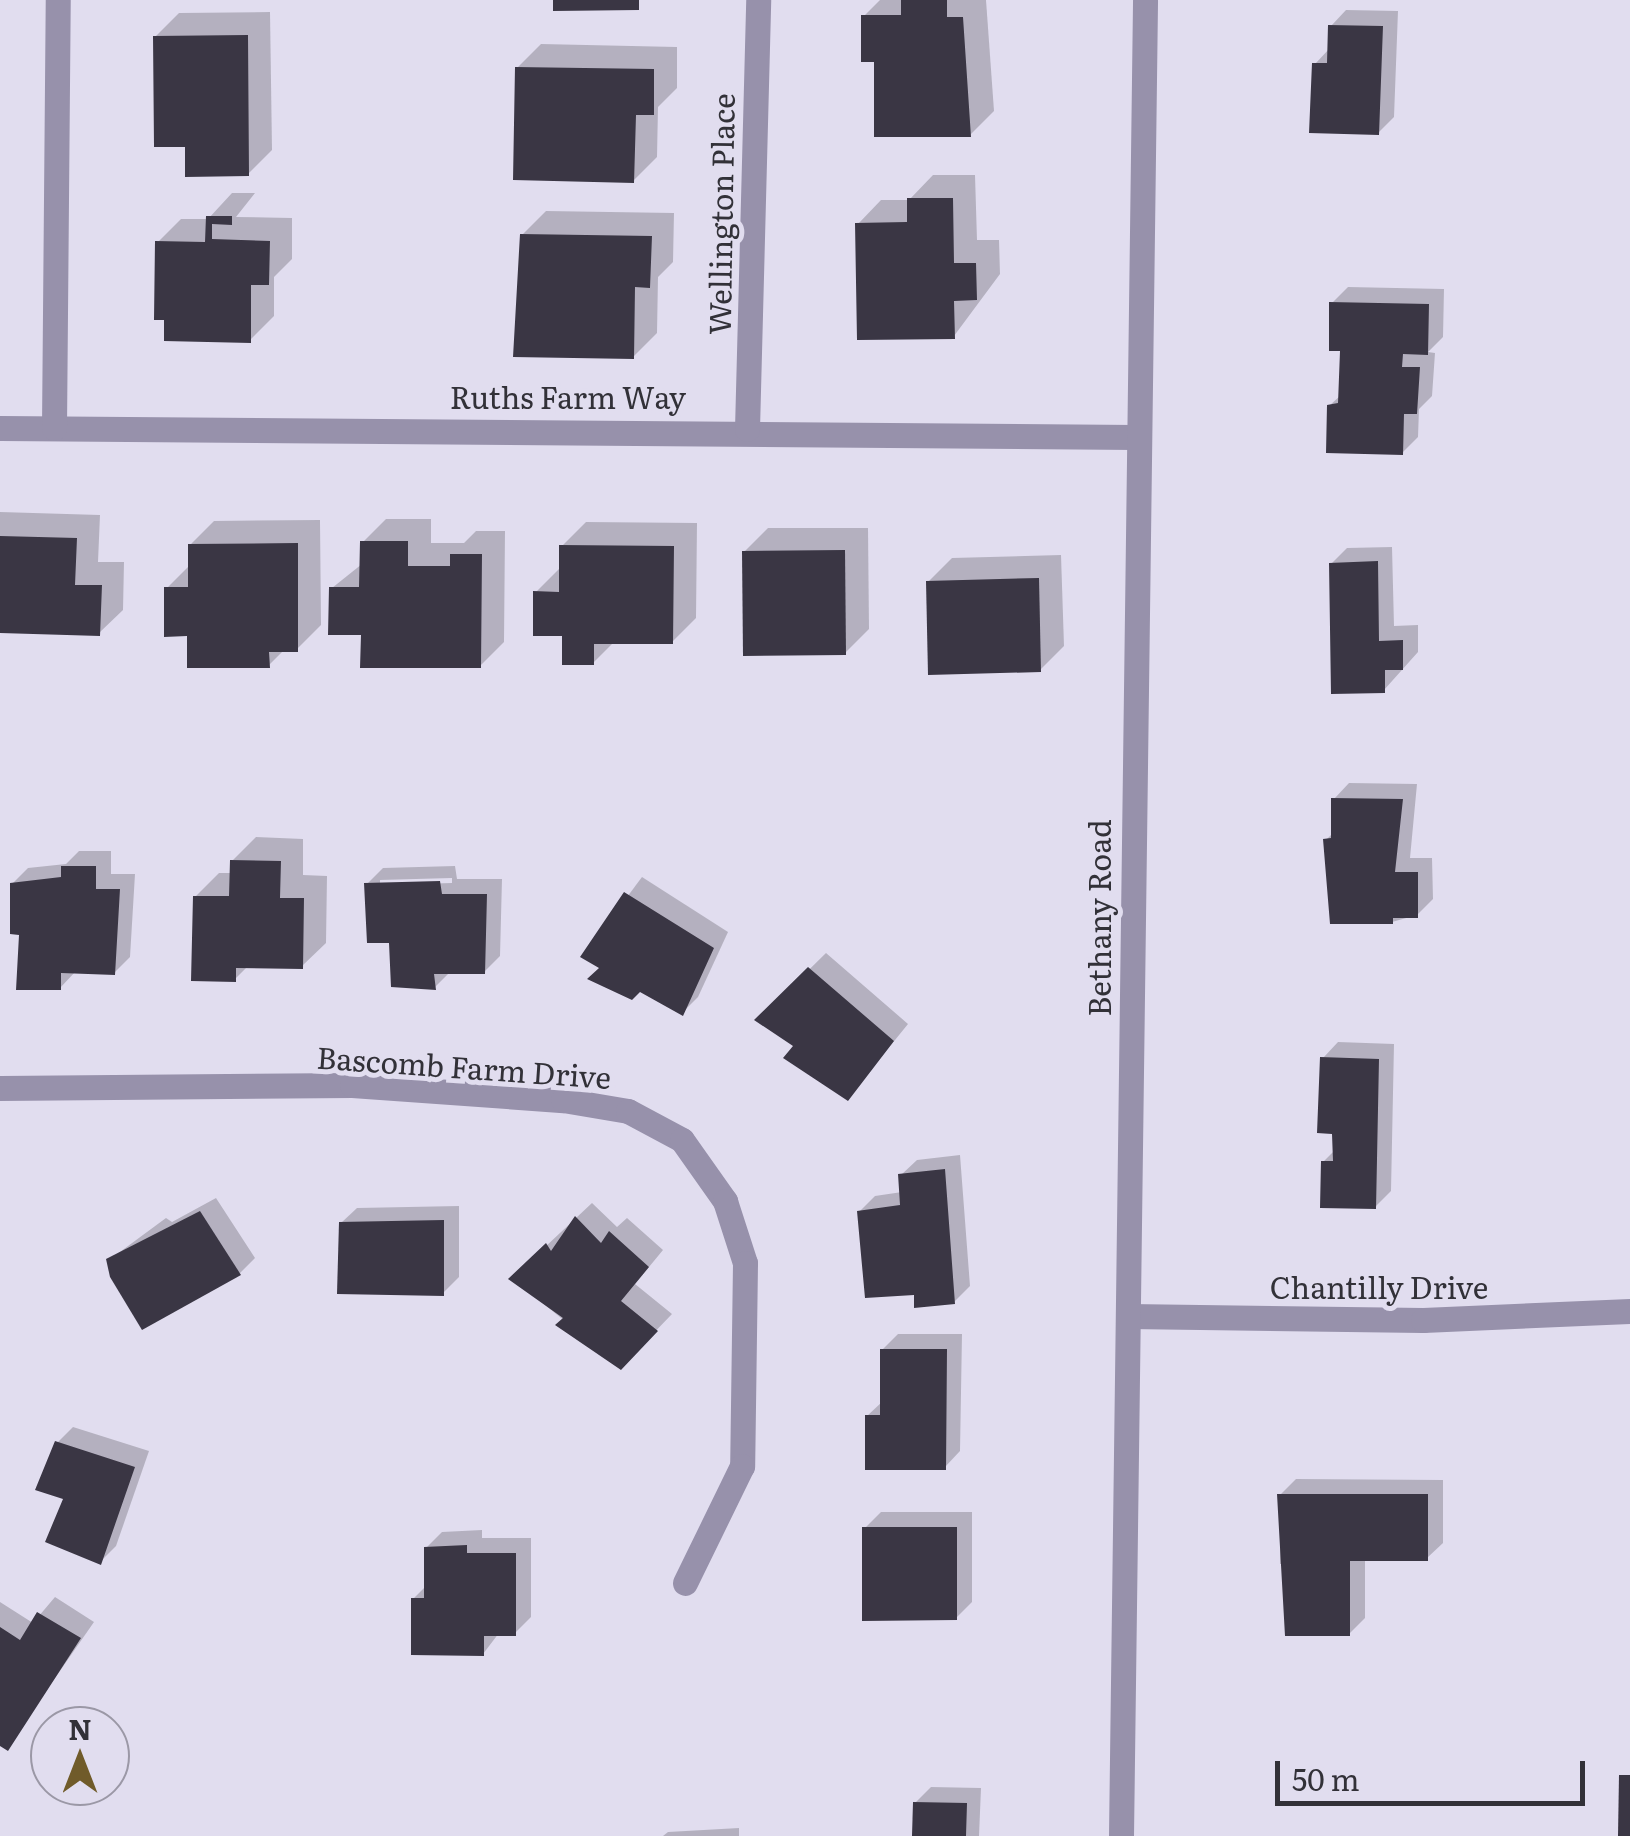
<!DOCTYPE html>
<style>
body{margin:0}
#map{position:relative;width:1630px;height:1836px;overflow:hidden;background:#e1ddef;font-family:Literata,serif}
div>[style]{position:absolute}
.shadow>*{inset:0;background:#0003}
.building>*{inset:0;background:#3a3644}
.street>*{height:25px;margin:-12.5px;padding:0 12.5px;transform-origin:12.5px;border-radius:12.5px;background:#9791ab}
span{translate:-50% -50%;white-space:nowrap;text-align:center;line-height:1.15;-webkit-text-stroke:10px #e1ddef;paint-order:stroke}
.street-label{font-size:30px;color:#323138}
.north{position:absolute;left:30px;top:1706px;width:100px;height:100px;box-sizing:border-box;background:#e1ddef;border:2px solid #9b98a6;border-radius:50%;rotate:0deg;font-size:28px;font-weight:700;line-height:40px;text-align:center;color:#323138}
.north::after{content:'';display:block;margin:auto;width:35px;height:45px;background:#705b2a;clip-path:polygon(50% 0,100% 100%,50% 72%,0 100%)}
.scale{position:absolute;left:1275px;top:1761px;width:310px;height:45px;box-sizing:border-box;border:5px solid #323138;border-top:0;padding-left:12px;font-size:30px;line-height:35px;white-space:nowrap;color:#323138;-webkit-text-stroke:8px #e1ddef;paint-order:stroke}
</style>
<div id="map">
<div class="shadow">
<div style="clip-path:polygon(880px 0,986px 0,994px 111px,970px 135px,876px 59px,864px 16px)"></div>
<div style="clip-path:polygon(1346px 10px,1398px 11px,1394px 117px,1378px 133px,1315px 64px,1330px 48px,1331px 26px)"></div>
<div style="clip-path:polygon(270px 12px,272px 150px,248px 174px,187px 144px,155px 37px,179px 13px)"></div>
<div style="clip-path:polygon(541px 44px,677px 47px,677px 88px,658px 107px,657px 157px,633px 181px,517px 68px)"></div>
<div style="clip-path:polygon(933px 175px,975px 175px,977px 240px,999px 240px,1000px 274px,954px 336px,858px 224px,881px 200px,909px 200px)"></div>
<div style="clip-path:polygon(232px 193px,255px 193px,236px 217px,292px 218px,292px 259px,274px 277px,274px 316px,250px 340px,158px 242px,181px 219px,208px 219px)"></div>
<div style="clip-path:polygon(546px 211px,674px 213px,673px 262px,658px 277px,657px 333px,633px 357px,522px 235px)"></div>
<div style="clip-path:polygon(1348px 287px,1444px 289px,1443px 337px,1428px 352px,1435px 353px,1432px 396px,1419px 409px,1418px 437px,1402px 453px,1329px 406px,1341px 395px,1343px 348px,1332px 303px)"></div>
<div style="clip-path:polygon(0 512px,100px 515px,98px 562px,124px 562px,123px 610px,99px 633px,0 631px)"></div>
<div style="clip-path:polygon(386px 519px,431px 519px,431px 543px,464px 543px,476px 531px,505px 531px,504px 642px,480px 666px,363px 633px,332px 588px,362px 564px,362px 543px)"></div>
<div style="clip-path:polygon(320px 520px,321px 625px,297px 649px,284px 650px,269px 665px,189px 633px,167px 588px,190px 565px,190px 545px,214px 521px)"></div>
<div style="clip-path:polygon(586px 522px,697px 523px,696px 618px,672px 642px,615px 641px,593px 663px,565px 634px,536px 592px,559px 569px,562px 546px)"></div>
<div style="clip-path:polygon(768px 528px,868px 528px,869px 629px,845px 653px,744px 552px)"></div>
<div style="clip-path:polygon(1392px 547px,1394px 626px,1418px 625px,1418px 652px,1384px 690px,1331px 564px,1347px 548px)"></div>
<div style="clip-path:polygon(1061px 555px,1064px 646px,1040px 670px,928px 582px,952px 558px)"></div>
<div style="clip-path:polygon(1349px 783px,1417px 784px,1410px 858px,1432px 858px,1433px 899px,1417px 915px,1392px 922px,1326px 840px,1334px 832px,1334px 799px)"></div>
<div style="clip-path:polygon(256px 837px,303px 839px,303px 875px,327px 876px,326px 943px,302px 966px,249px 965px,235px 979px,195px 897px,219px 873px,232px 873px,232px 861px)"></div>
<div style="clip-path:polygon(79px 851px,111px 851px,111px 874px,135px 874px,130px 957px,114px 973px,76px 971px,60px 988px,12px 884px,28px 868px,66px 864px)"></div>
<div style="clip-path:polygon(evenodd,455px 866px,457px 879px,502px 879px,500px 956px,484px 972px,450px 972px,435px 987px,391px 940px,367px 884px,383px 868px,455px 866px,452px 878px,452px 883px,380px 885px,380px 880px,452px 878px)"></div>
<div style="clip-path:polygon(642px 877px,728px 932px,698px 997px,683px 1012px,583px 956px)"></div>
<div style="clip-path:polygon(826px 953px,908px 1024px,848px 1098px,797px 1046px,758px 1020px)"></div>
<div style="clip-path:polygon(1338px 1042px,1394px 1044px,1391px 1191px,1375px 1207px,1323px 1162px,1335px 1150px,1323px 1058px)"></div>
<div style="clip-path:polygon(960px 1155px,970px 1286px,954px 1302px,916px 1292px,859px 1212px,875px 1196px,902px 1192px,901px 1175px,917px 1160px)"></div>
<div style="clip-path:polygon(216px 1198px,255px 1258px,240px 1273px,109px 1260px,166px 1218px,172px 1222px)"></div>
<div style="clip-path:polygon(592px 1203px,617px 1227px,627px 1218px,663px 1250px,635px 1284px,672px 1314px,621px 1367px,512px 1278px)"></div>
<div style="clip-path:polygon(459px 1206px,459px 1277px,443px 1293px,341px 1223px,357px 1208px)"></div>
<div style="clip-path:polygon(898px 1334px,962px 1334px,960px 1451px,945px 1467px,867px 1416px,883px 1401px,882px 1350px)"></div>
<div style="clip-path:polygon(73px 1427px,149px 1451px,116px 1546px,100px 1562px,67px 1498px,58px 1442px)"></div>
<div style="clip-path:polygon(1296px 1479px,1443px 1480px,1443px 1543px,1427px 1558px,1365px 1558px,1365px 1618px,1349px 1634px,1288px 1564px,1280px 1564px,1280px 1495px)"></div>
<div style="clip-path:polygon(881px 1512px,972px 1512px,972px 1602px,956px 1618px,865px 1528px)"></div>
<div style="clip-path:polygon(482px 1530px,482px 1538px,531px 1538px,531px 1617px,515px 1633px,499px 1633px,483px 1654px,413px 1599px,426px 1586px,426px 1548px,442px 1532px)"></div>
<div style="clip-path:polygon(55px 1597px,94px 1622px,7px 1747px,0 1743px,0 1602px,33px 1623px)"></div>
<div style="clip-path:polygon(931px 1787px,981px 1788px,979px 1836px,915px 1836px,915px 1803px)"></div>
<div style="clip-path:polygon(739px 1828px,739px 1836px,663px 1836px,668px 1832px)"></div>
</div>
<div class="building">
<div style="clip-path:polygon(553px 0,639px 0,639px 10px,553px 11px)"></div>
<div style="clip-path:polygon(901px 0,947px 0,947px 17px,963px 17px,971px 137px,874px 137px,874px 62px,861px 62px,861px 15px,901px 15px)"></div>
<div style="clip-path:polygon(1328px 25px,1383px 26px,1379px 135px,1309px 133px,1312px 63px,1327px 63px)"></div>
<div style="clip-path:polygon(248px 35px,249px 176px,185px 177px,185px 147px,154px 147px,153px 36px)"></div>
<div style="clip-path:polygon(515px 67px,654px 69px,654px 115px,636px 115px,634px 183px,513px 180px)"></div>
<div style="clip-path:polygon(907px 198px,953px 198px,954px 263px,976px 263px,977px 300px,954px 301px,955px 339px,857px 340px,855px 223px,907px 222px)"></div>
<div style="clip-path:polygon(206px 216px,232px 216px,232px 225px,212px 224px,212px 239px,270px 241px,269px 285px,251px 285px,251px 343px,164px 341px,164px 320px,154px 320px,155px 241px,205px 242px)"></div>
<div style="clip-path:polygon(520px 234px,652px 236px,650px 288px,635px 287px,634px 359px,513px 357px)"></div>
<div style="clip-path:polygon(1329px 302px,1429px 304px,1428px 355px,1403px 354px,1402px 367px,1420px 367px,1417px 414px,1404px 414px,1403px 455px,1326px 453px,1327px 405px,1338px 403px,1340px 351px,1329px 351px)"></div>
<div style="clip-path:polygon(0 536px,77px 538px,75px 585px,102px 585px,100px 636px,0 633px)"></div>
<div style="clip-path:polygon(360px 541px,408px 541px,408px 566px,450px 566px,450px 554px,482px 554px,481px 668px,360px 668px,361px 635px,328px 635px,329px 587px,359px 587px)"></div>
<div style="clip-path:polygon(298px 543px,298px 652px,269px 652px,270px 668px,187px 668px,187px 636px,164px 637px,164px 587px,188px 587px,188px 544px)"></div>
<div style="clip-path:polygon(559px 545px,674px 546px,673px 644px,594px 644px,594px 665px,562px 665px,562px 636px,533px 636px,533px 591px,559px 592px)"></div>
<div style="clip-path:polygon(845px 550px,846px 655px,743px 656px,742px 551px)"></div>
<div style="clip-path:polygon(1378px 561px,1379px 641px,1403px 640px,1403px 670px,1385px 670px,1385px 693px,1331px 694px,1329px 563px)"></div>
<div style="clip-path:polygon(1039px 578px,1041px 672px,928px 675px,926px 581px)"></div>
<div style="clip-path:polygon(1331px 798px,1403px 799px,1395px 872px,1418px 872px,1418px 918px,1393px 918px,1393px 924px,1330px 924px,1323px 839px,1331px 838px)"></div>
<div style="clip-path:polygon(230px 860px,281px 861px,280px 898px,304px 898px,303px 969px,236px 968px,236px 982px,191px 981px,193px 896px,229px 896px)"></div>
<div style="clip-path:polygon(61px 866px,96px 866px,96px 889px,120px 889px,115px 975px,61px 973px,61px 990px,16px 990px,19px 935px,10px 934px,10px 883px,61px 877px)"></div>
<div style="clip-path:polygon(440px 881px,442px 894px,487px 894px,485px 974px,434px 974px,436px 990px,391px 987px,389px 943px,367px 943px,364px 883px)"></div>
<div style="clip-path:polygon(624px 892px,714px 948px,683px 1016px,640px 992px,632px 1000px,587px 979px,599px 968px,580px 957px)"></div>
<div style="clip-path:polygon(808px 967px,894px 1041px,848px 1101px,783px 1058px,793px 1046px,754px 1020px)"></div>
<div style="clip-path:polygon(1320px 1057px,1379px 1059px,1376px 1209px,1320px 1208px,1321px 1161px,1333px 1161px,1332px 1134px,1317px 1133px)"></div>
<div style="clip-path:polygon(945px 1169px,955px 1304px,914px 1308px,914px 1295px,865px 1298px,857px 1211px,900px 1205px,898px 1174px)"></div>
<div style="clip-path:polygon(200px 1211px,241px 1275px,142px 1330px,110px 1277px,106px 1259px)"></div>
<div style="clip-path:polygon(575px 1216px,601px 1243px,609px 1231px,649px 1267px,621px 1301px,658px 1331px,621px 1370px,555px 1325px,563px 1318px,508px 1279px,546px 1243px,551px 1251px)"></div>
<div style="clip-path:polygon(444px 1220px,444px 1296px,337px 1294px,339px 1222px)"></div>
<div style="clip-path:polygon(880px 1349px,947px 1349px,946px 1470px,865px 1470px,865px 1415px,880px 1415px)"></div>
<div style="clip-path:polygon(55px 1441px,135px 1467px,101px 1565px,45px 1542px,63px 1499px,35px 1490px)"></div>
<div style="clip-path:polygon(1277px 1494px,1428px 1494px,1428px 1561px,1350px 1561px,1350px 1636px,1285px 1636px)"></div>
<div style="clip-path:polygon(862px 1527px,957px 1527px,957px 1620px,862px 1621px)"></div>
<div style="clip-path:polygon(467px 1545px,467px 1553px,516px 1553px,516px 1636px,484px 1636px,484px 1656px,411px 1655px,411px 1598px,424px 1598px,424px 1547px)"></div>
<div style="clip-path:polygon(37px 1612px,81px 1638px,8px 1751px,0 1746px,0 1627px,20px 1640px)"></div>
<div style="clip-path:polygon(1619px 1775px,1630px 1775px,1630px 1836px,1618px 1836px)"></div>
<div style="clip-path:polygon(913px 1802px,967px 1803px,966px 1836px,912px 1836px)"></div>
</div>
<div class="street">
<div style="left:0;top:428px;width:1135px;rotate:0.45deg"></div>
<div style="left:54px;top:428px;width:428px;rotate:-89.5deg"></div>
<div style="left:747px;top:429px;width:429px;rotate:-88.5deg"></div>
<div style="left:0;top:1088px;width:352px;rotate:-0.5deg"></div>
<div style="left:352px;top:1085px;width:212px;rotate:4.1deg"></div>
<div style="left:563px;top:1100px;width:66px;rotate:9.6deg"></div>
<div style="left:628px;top:1111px;width:61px;rotate:28.2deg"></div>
<div style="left:682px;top:1140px;width:75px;rotate:54.8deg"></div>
<div style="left:725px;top:1201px;width:65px;rotate:72.1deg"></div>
<div style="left:745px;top:1263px;width:203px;rotate:90.8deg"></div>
<div style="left:742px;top:1466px;width:130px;rotate:116deg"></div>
<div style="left:1128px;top:1316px;width:295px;rotate:0.8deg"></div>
<div style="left:1423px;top:1320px;width:207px;rotate:-2.5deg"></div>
<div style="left:1121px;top:1836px;width:1836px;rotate:-89.25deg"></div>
</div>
<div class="street-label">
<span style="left:720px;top:214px;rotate:-89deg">Wellington Place</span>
<span style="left:568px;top:396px">Ruths Farm Way</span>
<span style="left:1098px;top:918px;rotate:-90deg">Bethany Road</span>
<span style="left:464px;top:1066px;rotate:4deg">Bascomb Farm Drive</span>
<span style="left:1379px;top:1286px">Chantilly Drive</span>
</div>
<div class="north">N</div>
<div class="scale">50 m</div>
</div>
